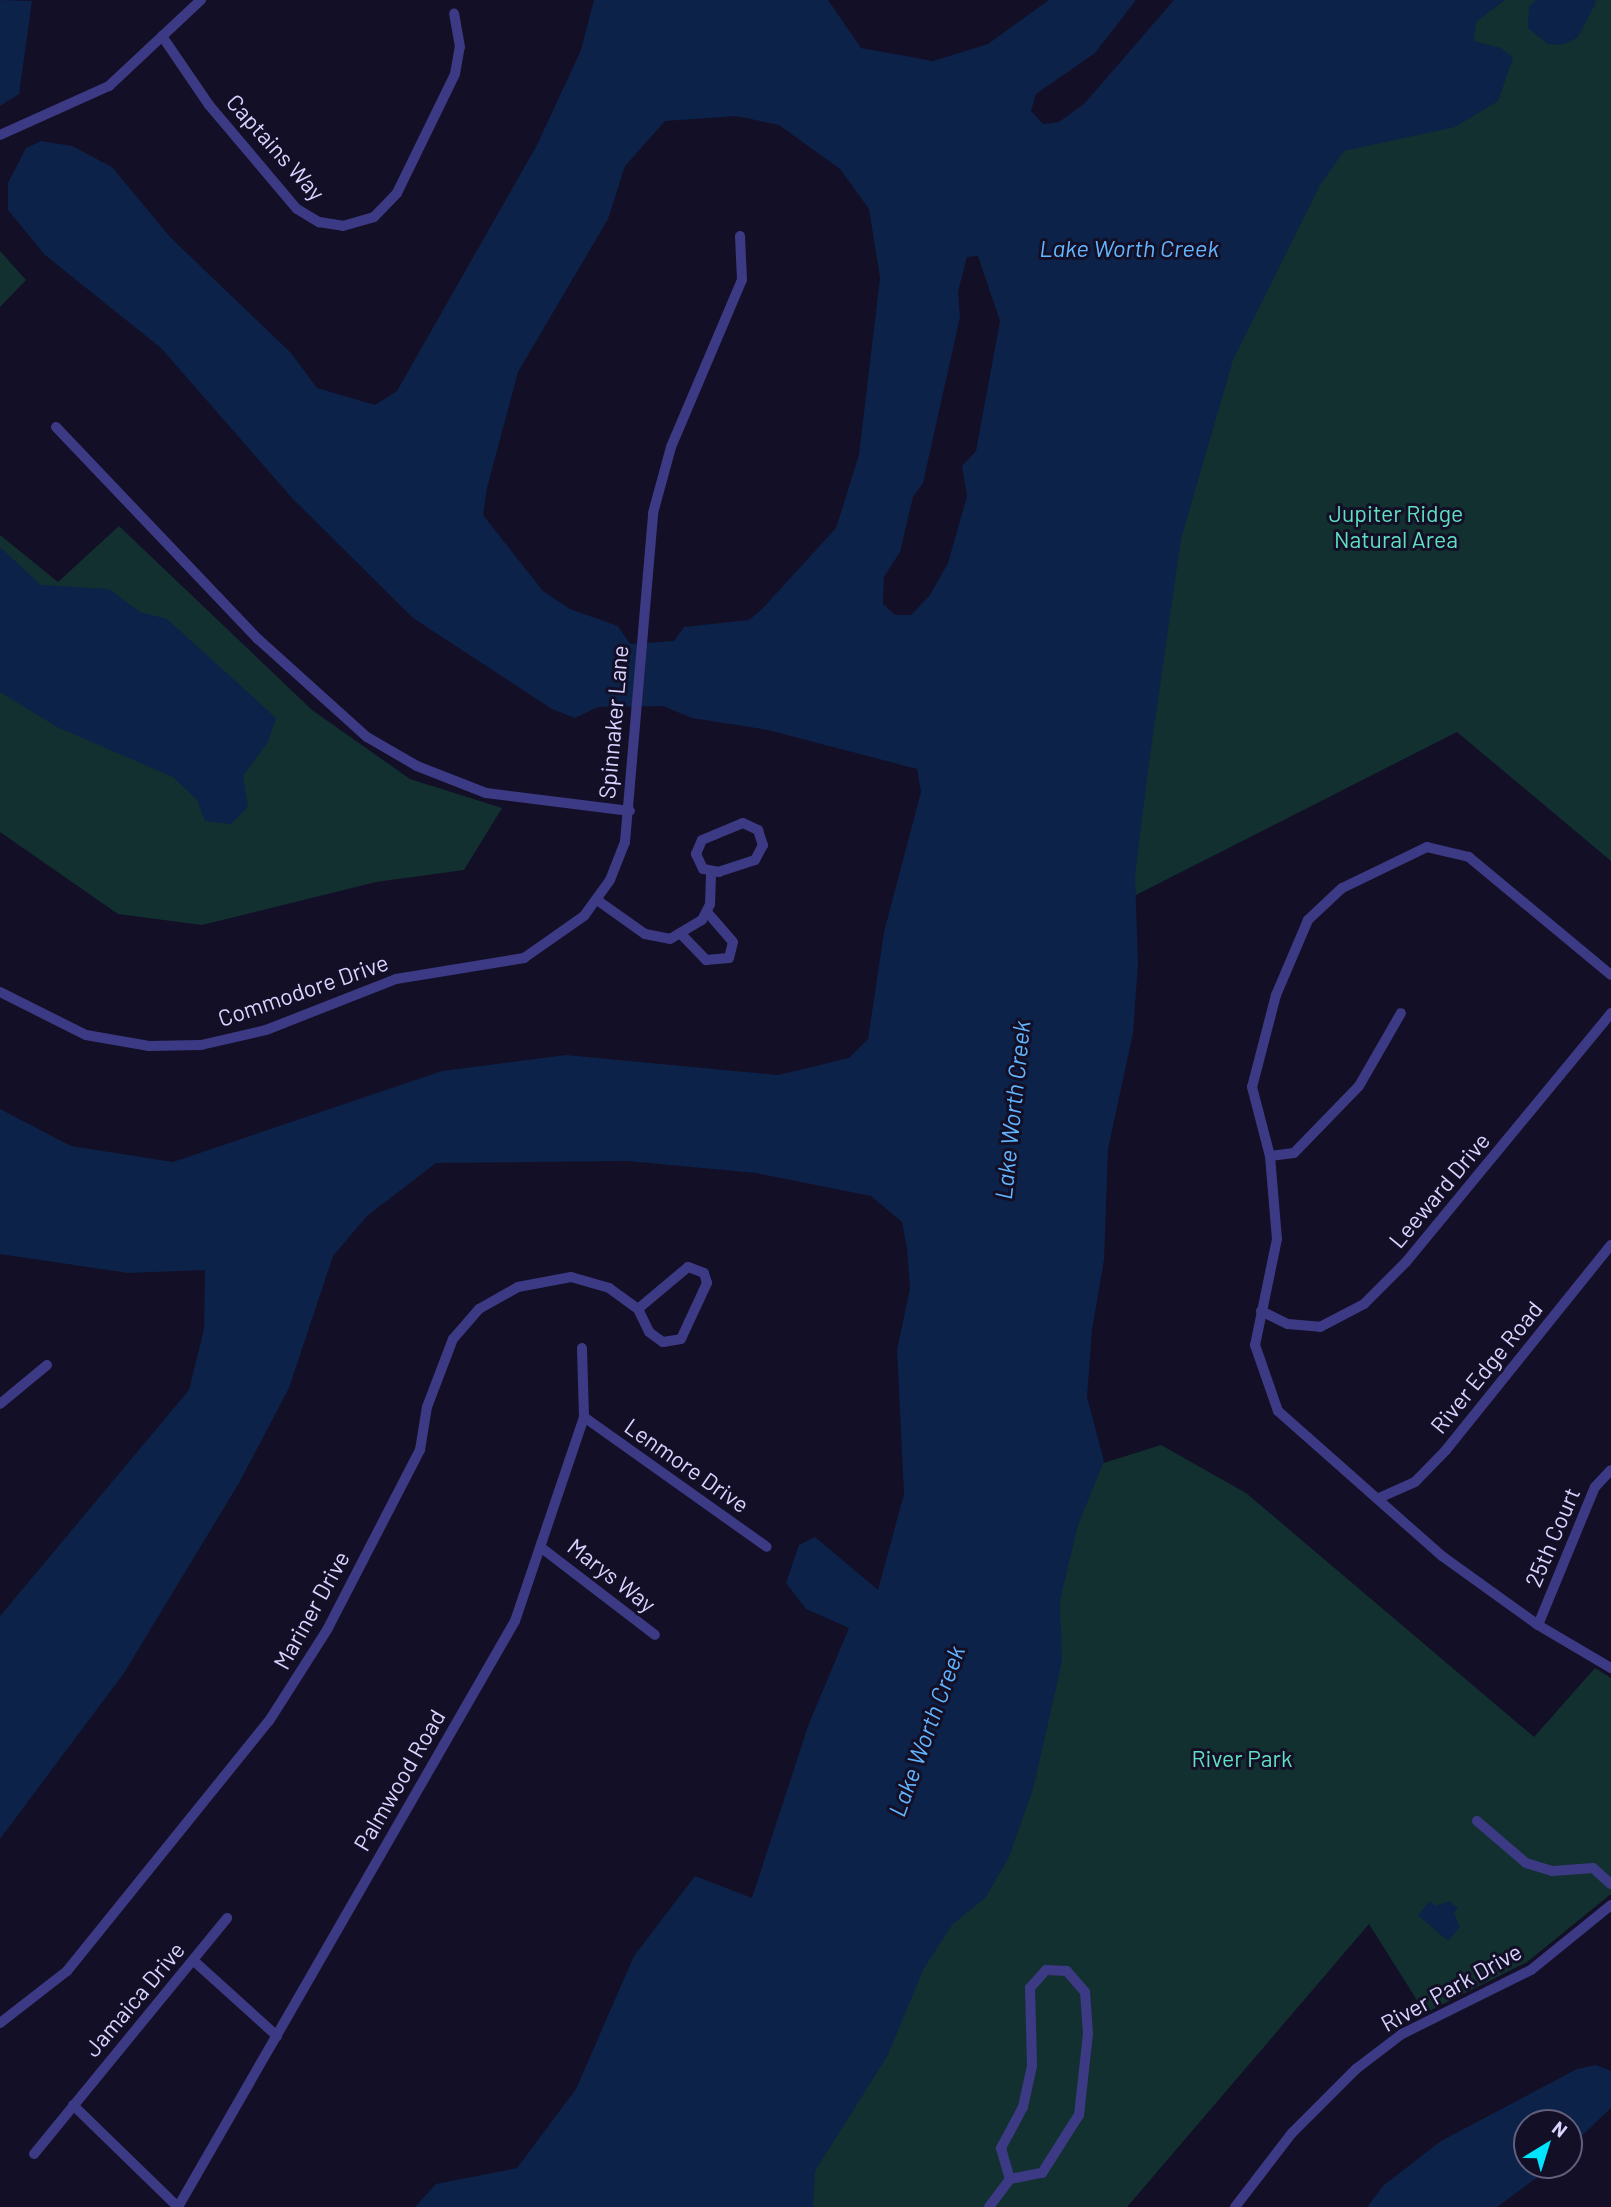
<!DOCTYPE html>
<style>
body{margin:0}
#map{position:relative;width:1611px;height:2207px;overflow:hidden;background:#130f26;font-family:Barlow,sans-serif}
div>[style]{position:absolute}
.green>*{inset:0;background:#12302f}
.water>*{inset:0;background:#0c2248}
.minor>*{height:10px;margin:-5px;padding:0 5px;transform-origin:5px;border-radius:5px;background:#3d3a85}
span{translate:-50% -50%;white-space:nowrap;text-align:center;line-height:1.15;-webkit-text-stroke:6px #130f26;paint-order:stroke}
.street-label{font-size:23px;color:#d9d4ff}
.park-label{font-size:23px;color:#5fe0c0}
.water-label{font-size:24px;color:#62b6ff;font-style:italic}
.north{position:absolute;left:1513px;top:2109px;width:70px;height:70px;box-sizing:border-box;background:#130f26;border:2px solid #625e7d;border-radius:50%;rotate:38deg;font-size:19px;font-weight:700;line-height:28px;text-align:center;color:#d9d4ff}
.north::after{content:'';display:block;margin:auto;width:24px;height:32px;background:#00e5ff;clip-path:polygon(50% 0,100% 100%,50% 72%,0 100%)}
</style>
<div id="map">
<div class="green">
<div style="clip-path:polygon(1442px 0,1611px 0,1611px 861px,1457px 732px,1126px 900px,1186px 476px,1288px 203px)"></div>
<div style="clip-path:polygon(0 251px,26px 280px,0 307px)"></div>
<div style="clip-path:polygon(119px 526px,312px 710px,410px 779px,502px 808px,464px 870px,376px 882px,202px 925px,118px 914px,0 832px,0 535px,58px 582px)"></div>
<div style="clip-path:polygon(1161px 1445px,1246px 1493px,1534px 1737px,1595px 1668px,1611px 1678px,1611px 1894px,1527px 1962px,1425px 2013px,1369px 1924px,1127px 2207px,810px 2207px,812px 2167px,1050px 1615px,1091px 1467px)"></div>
</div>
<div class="water">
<div style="clip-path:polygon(0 0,32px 1px,19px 94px,0 106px)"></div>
<div style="clip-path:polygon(evenodd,594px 0,828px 0,861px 48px,933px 61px,988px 44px,1049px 0,1136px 0,1095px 53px,1036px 94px,1031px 111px,1043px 124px,1059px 122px,1084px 104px,1174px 0,1505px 0,1476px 22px,1474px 41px,1501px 48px,1513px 58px,1498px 101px,1455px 127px,1344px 151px,1320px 185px,1233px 360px,1181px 539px,1148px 770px,1135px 875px,1138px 964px,1133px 1033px,1108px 1149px,1104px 1260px,1092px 1330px,1087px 1397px,1104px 1461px,1078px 1525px,1060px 1600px,1062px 1662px,1033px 1789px,1009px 1857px,986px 1897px,952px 1925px,923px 1970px,888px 2055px,815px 2171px,813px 2207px,415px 2207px,436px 2184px,517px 2168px,576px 2089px,634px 1956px,695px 1876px,752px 1898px,808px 1726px,849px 1628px,806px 1609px,786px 1583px,799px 1545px,815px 1537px,878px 1590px,904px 1494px,897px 1350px,910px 1288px,907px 1248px,902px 1222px,871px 1196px,756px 1173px,628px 1161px,436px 1163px,367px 1216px,333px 1256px,289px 1388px,239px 1483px,124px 1673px,0 1839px,0 1616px,189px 1390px,204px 1329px,205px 1270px,128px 1273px,0 1254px,0 1109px,71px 1146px,173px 1162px,442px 1071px,566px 1055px,778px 1075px,849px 1058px,868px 1039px,884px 932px,921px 792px,917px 769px,768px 730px,692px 718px,663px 706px,598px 707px,575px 718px,552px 709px,413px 618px,292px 498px,161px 348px,45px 255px,8px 210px,8px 183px,26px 148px,41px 141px,72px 146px,112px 167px,170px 237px,291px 353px,317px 388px,375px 405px,397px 391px,537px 145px,581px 50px,594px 0,736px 116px,779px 125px,840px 169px,869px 209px,880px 278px,859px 455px,836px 528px,763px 608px,749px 620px,684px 627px,674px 641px,630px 644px,618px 626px,570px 609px,543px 591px,483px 515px,487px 488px,518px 372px,608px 219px,625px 166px,665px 121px,736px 116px,594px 0,978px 256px,1000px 321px,976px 451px,962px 466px,967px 496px,948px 563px,930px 595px,911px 615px,895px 615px,883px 604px,884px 577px,900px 552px,913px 497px,923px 483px,960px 317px,958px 292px,967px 257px,978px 256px)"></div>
<div style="clip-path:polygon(1536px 0,1595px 0,1596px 3px,1577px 38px,1561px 45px,1548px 44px,1528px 28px,1529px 6px)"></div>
<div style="clip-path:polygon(0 547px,41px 585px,109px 589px,140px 612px,167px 619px,276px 718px,268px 742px,243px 776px,248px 807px,231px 824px,205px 821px,197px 800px,173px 777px,57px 727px,0 692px)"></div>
<div style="clip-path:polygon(1430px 1901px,1436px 1906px,1449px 1901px,1458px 1908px,1454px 1913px,1460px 1927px,1448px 1941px,1418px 1915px)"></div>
<div style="clip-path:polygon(1596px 2065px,1611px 2071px,1611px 2108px,1569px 2148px,1569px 2123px,1527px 2123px,1527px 2165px,1554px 2165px,1497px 2207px,1367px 2207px,1384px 2185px,1441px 2141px,1577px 2069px)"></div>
</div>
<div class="minor">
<div style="left:162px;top:36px;width:83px;rotate:55.7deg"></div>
<div style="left:209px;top:105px;width:136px;rotate:49.8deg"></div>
<div style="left:297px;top:209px;width:26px;rotate:31deg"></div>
<div style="left:319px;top:222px;width:24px;rotate:9deg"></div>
<div style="left:343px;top:226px;width:32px;rotate:-16deg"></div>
<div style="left:374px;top:217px;width:33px;rotate:-46deg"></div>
<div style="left:397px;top:193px;width:132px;rotate:-64deg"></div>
<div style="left:455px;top:74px;width:27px;rotate:-80deg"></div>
<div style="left:460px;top:47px;width:34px;rotate:-100deg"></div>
<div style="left:0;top:135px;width:120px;rotate:-24.2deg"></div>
<div style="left:109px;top:86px;width:126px;rotate:-43.1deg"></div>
<div style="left:56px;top:427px;width:293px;rotate:46.4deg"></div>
<div style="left:258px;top:639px;width:147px;rotate:42deg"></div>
<div style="left:367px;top:737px;width:58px;rotate:30.1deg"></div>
<div style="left:417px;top:766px;width:74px;rotate:21.4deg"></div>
<div style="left:486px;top:793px;width:145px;rotate:7.1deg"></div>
<div style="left:743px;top:823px;width:17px;rotate:25deg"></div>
<div style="left:758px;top:830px;width:16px;rotate:72deg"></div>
<div style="left:763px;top:845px;width:17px;rotate:118deg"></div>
<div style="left:755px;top:860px;width:38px;rotate:162deg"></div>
<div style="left:719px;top:872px;width:16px;rotate:-169deg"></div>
<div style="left:703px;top:869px;width:17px;rotate:-115deg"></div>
<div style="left:696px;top:854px;width:15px;rotate:-67deg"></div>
<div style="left:702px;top:840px;width:44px;rotate:-22.5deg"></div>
<div style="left:597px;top:900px;width:59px;rotate:35.3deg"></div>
<div style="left:645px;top:934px;width:25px;rotate:11deg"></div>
<div style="left:670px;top:939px;width:37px;rotate:-31deg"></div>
<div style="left:702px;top:920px;width:18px;rotate:-63deg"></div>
<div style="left:710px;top:904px;width:32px;rotate:-88deg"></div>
<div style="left:682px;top:935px;width:35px;rotate:46deg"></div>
<div style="left:706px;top:960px;width:23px;rotate:-5deg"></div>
<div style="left:729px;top:958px;width:16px;rotate:-76deg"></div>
<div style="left:733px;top:942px;width:40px;rotate:-131deg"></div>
<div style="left:1611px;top:975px;width:185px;rotate:-140.3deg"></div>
<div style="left:1469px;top:857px;width:43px;rotate:-166.6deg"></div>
<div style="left:1427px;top:847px;width:94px;rotate:154.2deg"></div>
<div style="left:1342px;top:888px;width:47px;rotate:136.7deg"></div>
<div style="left:1308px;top:920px;width:82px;rotate:113.1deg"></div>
<div style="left:1276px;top:995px;width:95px;rotate:104.6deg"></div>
<div style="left:1252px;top:1087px;width:71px;rotate:75.4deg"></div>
<div style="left:1270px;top:1156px;width:83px;rotate:85.2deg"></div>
<div style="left:1277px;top:1239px;width:108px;rotate:101.7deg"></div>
<div style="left:1255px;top:1345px;width:70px;rotate:70.8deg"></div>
<div style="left:1278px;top:1411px;width:219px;rotate:41.5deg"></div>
<div style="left:1442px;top:1556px;width:118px;rotate:35.7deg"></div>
<div style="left:1538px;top:1625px;width:85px;rotate:30.5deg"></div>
<div style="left:0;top:992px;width:96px;rotate:26.6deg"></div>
<div style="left:86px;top:1035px;width:64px;rotate:9.9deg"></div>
<div style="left:149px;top:1046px;width:52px;rotate:-1.1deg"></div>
<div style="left:201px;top:1045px;width:67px;rotate:-13deg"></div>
<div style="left:266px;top:1030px;width:140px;rotate:-21.4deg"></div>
<div style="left:396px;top:979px;width:130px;rotate:-9.3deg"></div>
<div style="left:524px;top:958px;width:73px;rotate:-35deg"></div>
<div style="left:584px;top:916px;width:44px;rotate:-54.2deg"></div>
<div style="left:610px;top:880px;width:41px;rotate:-68.5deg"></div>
<div style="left:625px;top:842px;width:330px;rotate:-85.1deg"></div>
<div style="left:653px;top:513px;width:68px;rotate:-74.7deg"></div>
<div style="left:671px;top:447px;width:181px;rotate:-67deg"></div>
<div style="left:742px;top:280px;width:44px;rotate:-92.6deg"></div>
<div style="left:1270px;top:1156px;width:24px;rotate:-7deg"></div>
<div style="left:1294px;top:1153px;width:93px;rotate:-45.9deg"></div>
<div style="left:1359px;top:1086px;width:84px;rotate:-60.1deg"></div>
<div style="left:1261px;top:1311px;width:30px;rotate:26deg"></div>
<div style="left:1288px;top:1324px;width:32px;rotate:5deg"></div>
<div style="left:1320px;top:1327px;width:50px;rotate:-27.6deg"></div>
<div style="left:1364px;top:1304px;width:59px;rotate:-45deg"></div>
<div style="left:1406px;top:1262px;width:323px;rotate:-50.5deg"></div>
<div style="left:0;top:1404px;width:61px;rotate:-39.7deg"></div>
<div style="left:584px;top:1417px;width:224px;rotate:35.4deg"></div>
<div style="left:1379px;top:1498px;width:39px;rotate:-24deg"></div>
<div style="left:1415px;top:1482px;width:45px;rotate:-45.9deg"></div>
<div style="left:1446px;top:1450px;width:263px;rotate:-51.2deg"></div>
<div style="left:543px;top:1549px;width:141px;rotate:37.5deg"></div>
<div style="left:1538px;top:1625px;width:149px;rotate:-67.6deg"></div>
<div style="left:1595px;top:1487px;width:23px;rotate:-47deg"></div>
<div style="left:1477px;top:1821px;width:65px;rotate:40.6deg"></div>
<div style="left:1526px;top:1863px;width:28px;rotate:17deg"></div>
<div style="left:1553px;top:1871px;width:40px;rotate:-4.3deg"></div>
<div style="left:1593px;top:1868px;width:24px;rotate:42deg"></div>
<div style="left:194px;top:1961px;width:112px;rotate:42.1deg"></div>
<div style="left:0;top:2023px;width:85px;rotate:-37.8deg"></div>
<div style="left:67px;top:1971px;width:321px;rotate:-51.1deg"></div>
<div style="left:269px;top:1721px;width:108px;rotate:-57.5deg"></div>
<div style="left:327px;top:1630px;width:203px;rotate:-62.7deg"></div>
<div style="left:420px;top:1450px;width:44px;rotate:-80.8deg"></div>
<div style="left:427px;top:1407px;width:73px;rotate:-69.1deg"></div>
<div style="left:453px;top:1339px;width:40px;rotate:-49deg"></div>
<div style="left:479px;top:1309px;width:45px;rotate:-29.4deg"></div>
<div style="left:518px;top:1287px;width:54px;rotate:-10.7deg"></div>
<div style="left:571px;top:1277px;width:40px;rotate:16deg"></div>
<div style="left:609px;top:1288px;width:36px;rotate:36deg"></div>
<div style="left:638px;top:1309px;width:25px;rotate:64deg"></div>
<div style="left:649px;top:1332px;width:17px;rotate:36deg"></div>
<div style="left:663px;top:1342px;width:18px;rotate:-9deg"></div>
<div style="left:681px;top:1339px;width:62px;rotate:-65.1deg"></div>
<div style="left:707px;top:1283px;width:10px;rotate:-107deg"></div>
<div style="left:704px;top:1273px;width:17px;rotate:-159deg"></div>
<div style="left:688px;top:1267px;width:65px;rotate:140deg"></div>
<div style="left:73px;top:2105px;width:146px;rotate:44.2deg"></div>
<div style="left:178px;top:2207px;width:676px;rotate:-60.1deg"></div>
<div style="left:515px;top:1621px;width:215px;rotate:-71.3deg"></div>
<div style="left:584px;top:1417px;width:69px;rotate:-91.7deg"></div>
<div style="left:34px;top:2154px;width:305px;rotate:-50.7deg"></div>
<div style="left:989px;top:2207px;width:35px;rotate:-53deg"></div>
<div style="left:1010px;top:2179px;width:33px;rotate:-11deg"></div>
<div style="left:1042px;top:2173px;width:69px;rotate:-57.5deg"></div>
<div style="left:1079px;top:2115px;width:81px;rotate:-83.7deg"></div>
<div style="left:1088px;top:2034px;width:42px;rotate:-94.1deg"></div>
<div style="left:1085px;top:1992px;width:28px;rotate:-131deg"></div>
<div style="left:1067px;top:1971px;width:21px;rotate:-177deg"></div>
<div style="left:1046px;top:1970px;width:24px;rotate:132deg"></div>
<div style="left:1030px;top:1988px;width:78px;rotate:88.5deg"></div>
<div style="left:1032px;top:2066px;width:42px;rotate:102.4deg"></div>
<div style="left:1023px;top:2107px;width:47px;rotate:118.2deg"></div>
<div style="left:1001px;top:2148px;width:32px;rotate:74deg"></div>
<div style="left:1235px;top:2207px;width:93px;rotate:-52.4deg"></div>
<div style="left:1292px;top:2133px;width:91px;rotate:-45deg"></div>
<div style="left:1356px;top:2069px;width:58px;rotate:-37.3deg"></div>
<div style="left:1402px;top:2034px;width:144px;rotate:-26.4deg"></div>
<div style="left:1531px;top:1970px;width:103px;rotate:-39.1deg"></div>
</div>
<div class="street-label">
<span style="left:276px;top:147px;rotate:48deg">Captains Way</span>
<span style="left:613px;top:722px;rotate:-85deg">Spinnaker Lane</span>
<span style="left:303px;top:990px;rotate:-19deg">Commodore Drive</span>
<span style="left:1439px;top:1190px;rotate:-50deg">Leeward Drive</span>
<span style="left:1486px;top:1367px;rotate:-51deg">River Edge Road</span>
<span style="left:687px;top:1465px;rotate:35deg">Lenmore Drive</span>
<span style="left:1552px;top:1537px;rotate:-67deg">25th Court</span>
<span style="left:612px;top:1575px;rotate:38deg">Marys Way</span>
<span style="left:311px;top:1610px;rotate:-61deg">Mariner Drive</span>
<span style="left:399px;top:1780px;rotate:-60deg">Palmwood Road</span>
<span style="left:1451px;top:1987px;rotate:-29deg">River Park Drive</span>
<span style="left:134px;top:1999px;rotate:-50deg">Jamaica Drive</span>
</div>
<div class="park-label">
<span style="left:1396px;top:526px">Jupiter Ridge<br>Natural Area</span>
<span style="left:1242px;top:1758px">River Park</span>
</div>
<div class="water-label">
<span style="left:1129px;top:248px">Lake Worth Creek</span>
<span style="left:1012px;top:1110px;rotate:-84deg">Lake Worth Creek</span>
<span style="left:926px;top:1731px;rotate:-70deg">Lake Worth Creek</span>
</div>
<div class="north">N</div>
</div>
